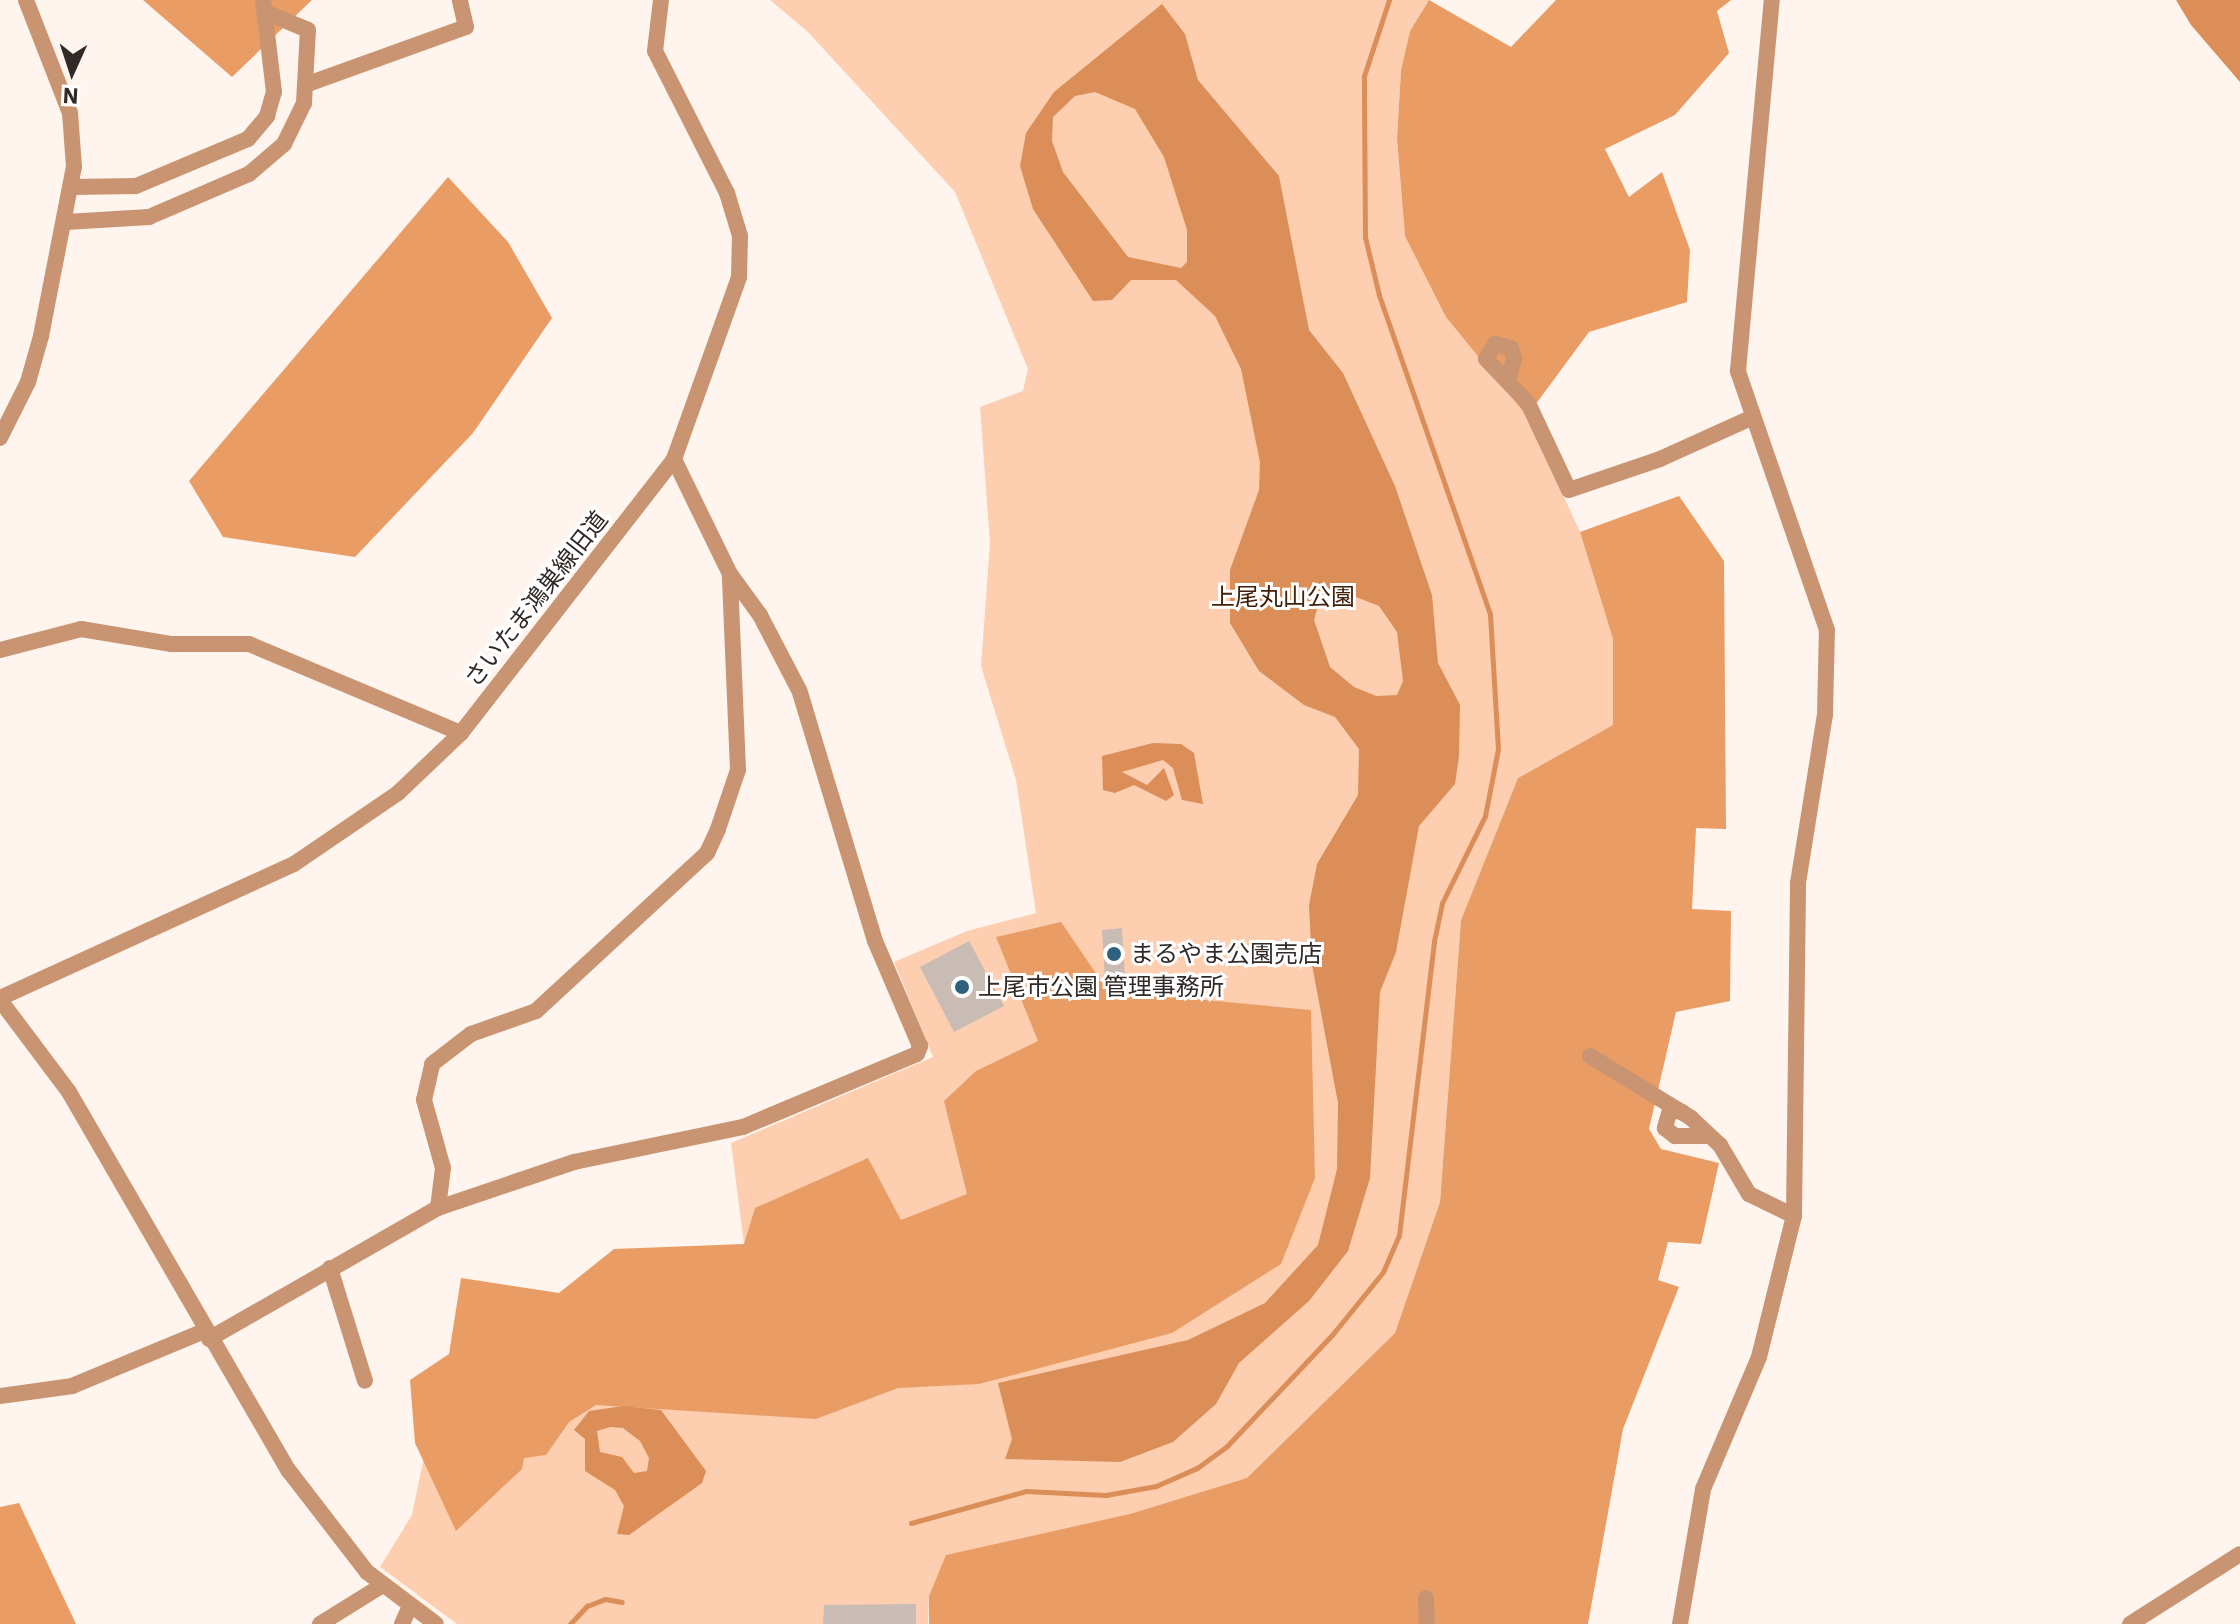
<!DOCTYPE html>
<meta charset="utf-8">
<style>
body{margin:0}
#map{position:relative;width:2240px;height:1624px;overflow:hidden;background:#fff5ee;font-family:"IBM Plex Sans","Noto Sans JP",sans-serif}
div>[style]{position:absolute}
.green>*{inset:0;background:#fdceb0}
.forest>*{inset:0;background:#ea9c65}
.water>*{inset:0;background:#db8e57}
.stream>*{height:5px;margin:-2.5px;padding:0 2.5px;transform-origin:2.5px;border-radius:2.5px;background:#db8e57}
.building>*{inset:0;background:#c8bcb4}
.minor>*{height:16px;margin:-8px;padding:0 8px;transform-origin:8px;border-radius:8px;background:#c99471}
.dots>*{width:22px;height:22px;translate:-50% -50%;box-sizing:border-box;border:4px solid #fff;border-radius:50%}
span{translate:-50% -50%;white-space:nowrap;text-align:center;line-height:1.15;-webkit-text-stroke:6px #fff;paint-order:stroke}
.park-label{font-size:24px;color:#41210a}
.street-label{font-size:24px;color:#302b28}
.poi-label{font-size:24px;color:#302b28}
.left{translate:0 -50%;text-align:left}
.north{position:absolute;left:32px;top:32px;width:80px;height:80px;-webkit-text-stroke:6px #fff;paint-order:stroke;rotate:183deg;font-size:22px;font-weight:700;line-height:32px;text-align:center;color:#302b28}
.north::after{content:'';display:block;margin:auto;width:28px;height:36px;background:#302b28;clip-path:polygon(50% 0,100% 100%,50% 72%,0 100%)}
</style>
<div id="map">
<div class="green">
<div style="clip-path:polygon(770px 0,1429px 0,1410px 31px,1401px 70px,1397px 139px,1405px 236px,1522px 405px,1580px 532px,1613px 639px,1613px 725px,1518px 778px,1461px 920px,1440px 1202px,1395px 1333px,1248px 1478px,1124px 1516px,929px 1596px,928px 1624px,457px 1624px,380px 1567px,412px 1515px,425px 1452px,744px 1244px,731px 1143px,933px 1057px,894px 962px,967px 931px,1036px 913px,1016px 780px,981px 666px,990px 543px,980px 407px,1023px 391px,1028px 369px,955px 192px,808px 32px)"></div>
</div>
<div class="forest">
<div style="clip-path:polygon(143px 0,312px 0,232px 77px)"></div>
<div style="clip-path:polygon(1429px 0,1511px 47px,1556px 0,1731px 0,1717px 11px,1729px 53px,1675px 115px,1605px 149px,1629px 197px,1662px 172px,1690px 250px,1687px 302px,1589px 332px,1527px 416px,1446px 317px,1405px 236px,1397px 139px,1401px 70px,1410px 31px)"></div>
<div style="clip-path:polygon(448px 177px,508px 242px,552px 318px,473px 433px,355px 557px,223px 537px,189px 481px)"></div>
<div style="clip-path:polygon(1679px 496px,1724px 561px,1726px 829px,1696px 828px,1692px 909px,1731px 911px,1730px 1001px,1676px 1012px,1649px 1129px,1661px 1149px,1719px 1163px,1701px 1244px,1668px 1242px,1658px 1280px,1679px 1287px,1623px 1429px,1588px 1624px,929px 1624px,929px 1596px,946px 1555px,1130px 1514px,1247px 1478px,1395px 1333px,1440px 1202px,1461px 920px,1518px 778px,1613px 725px,1613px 639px,1580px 532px)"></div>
<div style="clip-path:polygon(1061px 922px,1108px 991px,1311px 1010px,1315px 1178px,1281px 1264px,1172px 1333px,979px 1384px,898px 1388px,816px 1419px,596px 1405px,569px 1422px,546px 1455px,524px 1458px,522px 1469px,456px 1531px,415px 1443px,410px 1380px,449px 1354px,461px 1278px,559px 1293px,614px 1249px,744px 1244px,755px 1208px,868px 1158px,901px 1220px,967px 1194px,944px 1101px,976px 1071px,1038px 1041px,996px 937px)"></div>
<div style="clip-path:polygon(19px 1503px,76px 1624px,0 1624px,0 1507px)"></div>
</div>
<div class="water">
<div style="clip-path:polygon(2176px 0,2240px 0,2240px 82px,2191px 25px)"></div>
<div style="clip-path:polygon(evenodd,1162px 4px,1185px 34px,1198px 80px,1279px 176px,1309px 330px,1343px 373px,1395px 486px,1432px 595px,1438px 663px,1460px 705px,1459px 756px,1455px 784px,1419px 826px,1396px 952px,1380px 992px,1370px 1178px,1348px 1251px,1309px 1301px,1239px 1363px,1216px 1404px,1173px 1442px,1120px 1462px,1005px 1459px,1012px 1439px,998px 1383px,1188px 1340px,1265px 1303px,1318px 1245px,1337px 1169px,1338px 1103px,1312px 965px,1309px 905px,1317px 864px,1358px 795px,1359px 749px,1335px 717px,1304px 705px,1259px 671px,1230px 623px,1230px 570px,1259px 490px,1260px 462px,1241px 369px,1215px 316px,1176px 280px,1131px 280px,1112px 300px,1093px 301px,1033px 209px,1020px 166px,1026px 133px,1054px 92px,1162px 4px,1095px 92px,1135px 109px,1164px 157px,1187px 230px,1187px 262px,1181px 268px,1128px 257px,1063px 172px,1052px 141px,1053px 117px,1075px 96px,1095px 92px,1162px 4px,1346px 593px,1379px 606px,1397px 632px,1403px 681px,1397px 695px,1376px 696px,1354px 687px,1330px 667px,1314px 620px,1319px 602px,1346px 593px)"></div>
<div style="clip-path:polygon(1153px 743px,1181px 744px,1194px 753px,1203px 804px,1182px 800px,1173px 768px,1163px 760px,1122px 772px,1147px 785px,1164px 768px,1174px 795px,1166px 801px,1134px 785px,1115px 793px,1103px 790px,1102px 756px)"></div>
<div style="clip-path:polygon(evenodd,623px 1406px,661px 1410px,706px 1471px,702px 1483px,629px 1535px,617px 1534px,624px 1506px,615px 1490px,585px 1471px,585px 1439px,574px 1430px,589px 1411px,623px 1406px,610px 1427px,623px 1428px,640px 1441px,649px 1458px,647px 1471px,634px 1473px,622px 1457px,600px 1452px,597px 1431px,610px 1427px)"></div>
</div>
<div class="stream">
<div style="left:911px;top:1523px;width:119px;rotate:-15.5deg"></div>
<div style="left:1026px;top:1491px;width:80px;rotate:2.9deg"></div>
<div style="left:1106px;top:1495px;width:51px;rotate:-10.2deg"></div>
<div style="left:1156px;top:1486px;width:45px;rotate:-23.7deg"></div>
<div style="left:1197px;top:1468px;width:37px;rotate:-36deg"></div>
<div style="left:1227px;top:1446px;width:153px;rotate:-46.6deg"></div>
<div style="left:1332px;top:1335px;width:81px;rotate:-51deg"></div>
<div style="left:1383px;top:1272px;width:40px;rotate:-66.6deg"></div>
<div style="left:1399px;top:1235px;width:296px;rotate:-83.2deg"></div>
<div style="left:1434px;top:941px;width:39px;rotate:-78deg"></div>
<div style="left:1442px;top:903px;width:97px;rotate:-63.7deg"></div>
<div style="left:1485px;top:816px;width:68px;rotate:-79deg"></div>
<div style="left:1498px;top:749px;width:135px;rotate:-93.4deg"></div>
<div style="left:1490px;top:614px;width:338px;rotate:-109.2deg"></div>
<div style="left:1379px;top:295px;width:60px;rotate:-103.6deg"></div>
<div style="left:1365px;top:237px;width:161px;rotate:-90.4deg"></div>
<div style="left:1364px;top:76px;width:80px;rotate:-71.8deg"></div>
<div style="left:570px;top:1624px;width:25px;rotate:-47deg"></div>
<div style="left:587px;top:1606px;width:19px;rotate:-21deg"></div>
<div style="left:605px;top:1599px;width:17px;rotate:10deg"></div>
</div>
<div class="building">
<div style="clip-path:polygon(1122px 928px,1125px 978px,1105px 979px,1102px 930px)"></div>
<div style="clip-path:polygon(969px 941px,1004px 1006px,954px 1032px,920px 967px)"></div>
<div style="clip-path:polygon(916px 1604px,916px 1624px,823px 1624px,824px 1605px)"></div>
</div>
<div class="minor">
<div style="left:305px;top:85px;width:171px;rotate:-19.8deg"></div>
<div style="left:466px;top:27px;width:28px;rotate:-103deg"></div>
<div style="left:72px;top:187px;width:64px;rotate:-0.9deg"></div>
<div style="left:136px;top:186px;width:121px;rotate:-22.8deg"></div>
<div style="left:248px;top:139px;width:30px;rotate:-50deg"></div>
<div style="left:267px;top:116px;width:25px;rotate:-74deg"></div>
<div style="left:274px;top:92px;width:93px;rotate:-96.8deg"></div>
<div style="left:66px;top:222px;width:83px;rotate:-3.4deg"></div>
<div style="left:149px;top:217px;width:109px;rotate:-23.3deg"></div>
<div style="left:249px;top:174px;width:46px;rotate:-40.6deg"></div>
<div style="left:284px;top:144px;width:46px;rotate:-64deg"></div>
<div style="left:304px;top:103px;width:73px;rotate:-86.9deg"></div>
<div style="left:308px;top:30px;width:47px;rotate:-157.3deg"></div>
<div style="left:1508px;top:381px;width:24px;rotate:-75deg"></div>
<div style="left:1514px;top:358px;width:10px;rotate:-107deg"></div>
<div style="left:1511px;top:348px;width:16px;rotate:-166deg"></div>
<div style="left:1495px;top:344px;width:17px;rotate:121deg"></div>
<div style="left:1486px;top:359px;width:61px;rotate:46.3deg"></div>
<div style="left:1528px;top:403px;width:96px;rotate:64.8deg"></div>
<div style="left:1569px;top:490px;width:96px;rotate:-18.8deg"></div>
<div style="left:1660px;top:459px;width:100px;rotate:-24.3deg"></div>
<div style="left:0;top:438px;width:63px;rotate:-63.4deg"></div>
<div style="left:28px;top:382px;width:48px;rotate:-74.2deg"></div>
<div style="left:41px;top:336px;width:172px;rotate:-79deg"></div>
<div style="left:74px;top:167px;width:54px;rotate:-94.2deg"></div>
<div style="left:70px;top:113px;width:121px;rotate:-111.3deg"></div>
<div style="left:0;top:650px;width:84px;rotate:-14.5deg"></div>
<div style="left:81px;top:629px;width:92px;rotate:9.4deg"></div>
<div style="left:172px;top:644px;width:77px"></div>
<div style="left:249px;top:644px;width:230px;rotate:22.8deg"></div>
<div style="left:0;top:998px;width:323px;rotate:-24.5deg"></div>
<div style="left:294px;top:864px;width:126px;rotate:-34.3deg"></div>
<div style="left:398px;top:793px;width:87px;rotate:-43.6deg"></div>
<div style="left:461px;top:733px;width:347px;rotate:-52.1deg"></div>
<div style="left:674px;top:459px;width:193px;rotate:-70.3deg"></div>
<div style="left:739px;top:277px;width:41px;rotate:-88.6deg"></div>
<div style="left:740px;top:236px;width:45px;rotate:-106.8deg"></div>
<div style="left:727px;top:193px;width:159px;rotate:-116.9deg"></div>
<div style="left:655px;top:51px;width:51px;rotate:-83.3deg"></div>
<div style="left:0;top:1000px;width:115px;rotate:53.1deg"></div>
<div style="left:69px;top:1092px;width:438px;rotate:59.9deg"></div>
<div style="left:289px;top:1471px;width:128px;rotate:52.3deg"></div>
<div style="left:367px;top:1572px;width:86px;rotate:37deg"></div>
<div style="left:1590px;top:1056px;width:119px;rotate:31.5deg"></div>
<div style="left:1691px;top:1118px;width:40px;rotate:43deg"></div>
<div style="left:1720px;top:1145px;width:57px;rotate:59.4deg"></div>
<div style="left:1749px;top:1194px;width:50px;rotate:26.1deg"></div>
<div style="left:1682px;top:1112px;width:12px;rotate:-171deg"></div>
<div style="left:1670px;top:1110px;width:19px;rotate:106deg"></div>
<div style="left:1665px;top:1128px;width:13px;rotate:39deg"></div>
<div style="left:1675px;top:1136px;width:32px"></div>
<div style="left:438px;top:1208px;width:40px;rotate:-82.9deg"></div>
<div style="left:443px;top:1168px;width:71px;rotate:-105.6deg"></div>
<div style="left:424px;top:1100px;width:37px;rotate:-77deg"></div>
<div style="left:432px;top:1064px;width:49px;rotate:-37.6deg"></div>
<div style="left:471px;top:1034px;width:69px;rotate:-19.5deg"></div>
<div style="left:536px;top:1011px;width:233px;rotate:-42.7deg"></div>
<div style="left:707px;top:853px;width:26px;rotate:-65deg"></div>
<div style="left:718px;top:829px;width:62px;rotate:-71.3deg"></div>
<div style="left:738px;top:770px;width:194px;rotate:-92.4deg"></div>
<div style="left:330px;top:1268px;width:118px;rotate:72.8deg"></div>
<div style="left:209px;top:1339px;width:264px;rotate:-29.8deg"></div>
<div style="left:438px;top:1208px;width:144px;rotate:-18.7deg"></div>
<div style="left:574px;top:1162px;width:173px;rotate:-11.7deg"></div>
<div style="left:743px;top:1127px;width:189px;rotate:-22.8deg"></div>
<div style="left:917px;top:1054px;width:9px;rotate:-69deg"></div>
<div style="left:920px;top:1046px;width:114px;rotate:-113.2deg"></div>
<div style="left:875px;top:941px;width:262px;rotate:-106.8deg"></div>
<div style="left:799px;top:690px;width:85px;rotate:-117.5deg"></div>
<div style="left:760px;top:615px;width:51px;rotate:-126.2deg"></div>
<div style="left:730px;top:574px;width:128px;rotate:-116deg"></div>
<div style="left:0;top:1396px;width:73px;rotate:-7.9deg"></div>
<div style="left:72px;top:1386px;width:143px;rotate:-22.6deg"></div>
<div style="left:1426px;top:1598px;width:26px;rotate:88deg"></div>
<div style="left:320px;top:1624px;width:72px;rotate:-31.9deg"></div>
<div style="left:402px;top:1624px;width:17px;rotate:-66deg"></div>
<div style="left:1680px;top:1624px;width:137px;rotate:-80.3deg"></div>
<div style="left:1703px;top:1489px;width:143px;rotate:-67deg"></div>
<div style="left:1759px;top:1357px;width:145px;rotate:-76.1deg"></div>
<div style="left:1794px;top:1216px;width:333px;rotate:-89.3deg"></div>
<div style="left:1798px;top:883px;width:170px;rotate:-80.9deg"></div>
<div style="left:1825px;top:715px;width:85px;rotate:-88.7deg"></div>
<div style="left:1827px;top:630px;width:274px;rotate:-109deg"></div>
<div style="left:1738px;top:371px;width:373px;rotate:-84.8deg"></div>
<div style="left:2130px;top:1624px;width:130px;rotate:-32.5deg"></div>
</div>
<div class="dots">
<div style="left:1114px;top:954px;background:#2d617e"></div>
<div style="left:962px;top:987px;background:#2d617e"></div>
</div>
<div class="park-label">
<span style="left:1283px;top:597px">上尾丸山公園</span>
</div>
<div class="street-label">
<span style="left:536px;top:599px;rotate:-52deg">さいたま鴻巣線旧道</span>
</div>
<div class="poi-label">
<span class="left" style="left:1130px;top:954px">まるやま公園売店</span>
<span class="left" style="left:978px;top:987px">上尾市公園 管理事務所</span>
</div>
<div class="north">N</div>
</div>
